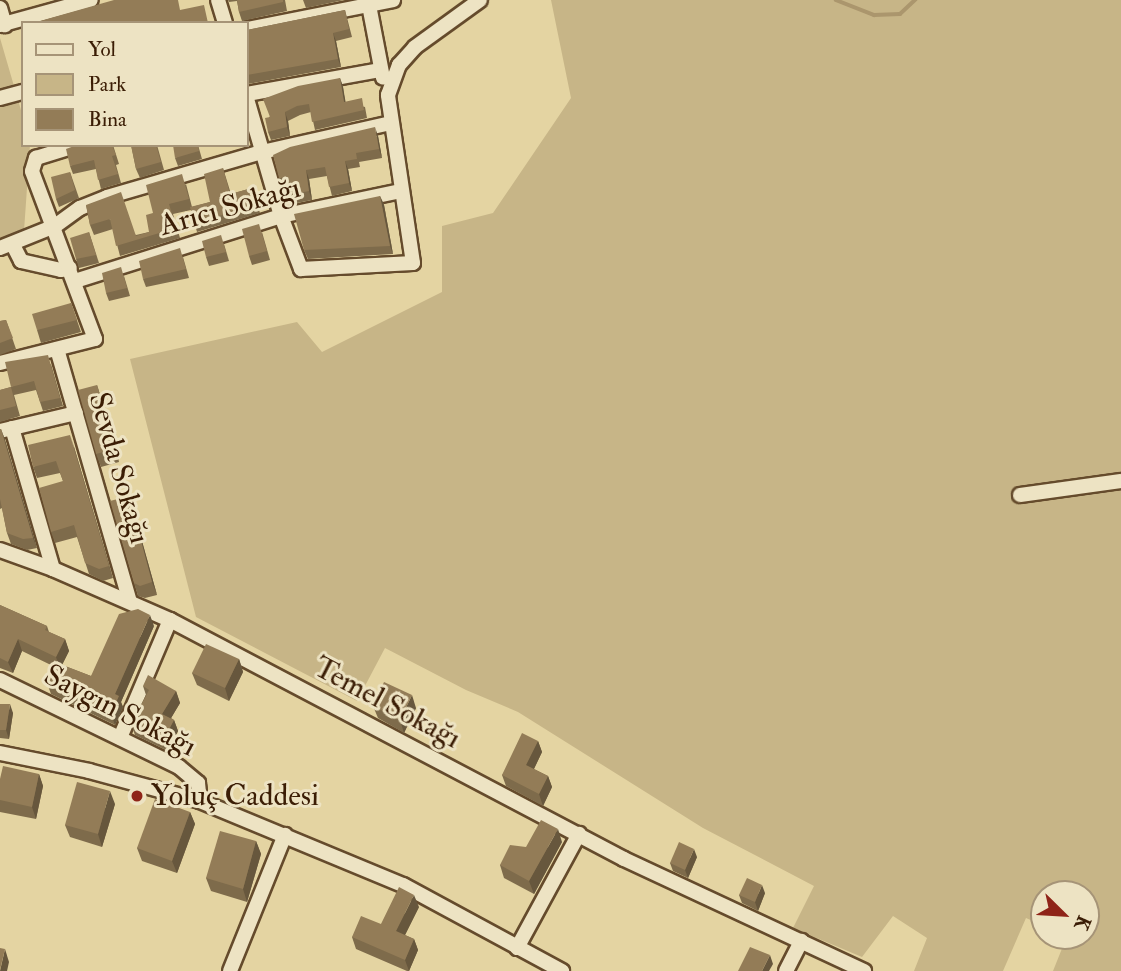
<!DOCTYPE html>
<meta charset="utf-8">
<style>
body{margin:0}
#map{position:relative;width:1121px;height:971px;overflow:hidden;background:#e4d4a2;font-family:"IM FELL Double Pica",serif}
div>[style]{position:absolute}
.green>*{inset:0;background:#c7b587}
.stream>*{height:3.5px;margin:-1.75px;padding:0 1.75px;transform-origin:1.75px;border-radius:1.75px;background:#ab966d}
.roads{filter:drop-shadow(2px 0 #654b2c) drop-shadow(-2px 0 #654b2c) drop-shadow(0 2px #654b2c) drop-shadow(0 -2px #654b2c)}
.minor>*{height:14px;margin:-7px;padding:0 7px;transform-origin:7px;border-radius:7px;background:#ede3c3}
.wall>*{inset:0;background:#7e6b4b}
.shaded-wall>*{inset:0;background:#67573d}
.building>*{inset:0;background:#937c57}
.dots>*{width:19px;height:19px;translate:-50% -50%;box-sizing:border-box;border:4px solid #ede3c3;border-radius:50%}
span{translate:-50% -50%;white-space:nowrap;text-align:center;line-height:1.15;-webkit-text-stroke:6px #ede3c3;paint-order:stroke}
.street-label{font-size:30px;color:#3b1d05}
.poi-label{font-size:30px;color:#3b1d05}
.left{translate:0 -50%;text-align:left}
.legend{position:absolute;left:21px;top:21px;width:228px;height:126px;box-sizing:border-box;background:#ede3c3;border:2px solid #a69477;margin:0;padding:9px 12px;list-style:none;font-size:21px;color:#3b1d05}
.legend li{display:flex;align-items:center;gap:14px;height:35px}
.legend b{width:35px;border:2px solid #a69477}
.north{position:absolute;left:1030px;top:880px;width:70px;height:70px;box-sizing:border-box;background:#ede3c3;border:2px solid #a69477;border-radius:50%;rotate:114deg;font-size:19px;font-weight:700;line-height:28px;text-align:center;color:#3b1d05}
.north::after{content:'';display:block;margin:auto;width:24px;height:32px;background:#8f2418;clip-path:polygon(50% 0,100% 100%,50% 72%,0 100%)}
</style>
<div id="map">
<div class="green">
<div style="clip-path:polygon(551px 0,1121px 0,1121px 971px,1053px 971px,1067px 936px,1086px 936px,1086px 894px,1044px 894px,1044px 926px,1026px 918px,1003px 971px,914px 971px,927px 938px,893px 916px,862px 957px,793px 928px,814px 886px,703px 828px,518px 712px,466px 690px,385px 648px,357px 701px,196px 617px,130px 359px,297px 322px,322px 352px,442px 292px,442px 226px,493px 213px,571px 98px)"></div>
<div style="clip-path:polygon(0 38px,23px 117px,23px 145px,30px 145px,24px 231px,0 240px)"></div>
</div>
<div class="stream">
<div style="left:836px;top:0;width:41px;rotate:21.5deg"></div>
<div style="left:874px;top:15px;width:26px;rotate:-2deg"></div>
<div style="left:900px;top:14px;width:21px;rotate:-43deg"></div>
</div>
<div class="roads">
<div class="minor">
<div style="left:218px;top:0;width:24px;rotate:73deg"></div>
<div style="left:368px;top:0;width:79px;rotate:79.1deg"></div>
<div style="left:0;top:8px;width:18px;rotate:74deg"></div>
<div style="left:0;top:25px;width:94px;rotate:-15.4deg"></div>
<div style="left:247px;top:29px;width:149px;rotate:-11.2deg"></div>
<div style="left:247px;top:94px;width:136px;rotate:-10.2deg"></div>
<div style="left:0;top:98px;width:24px;rotate:-15deg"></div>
<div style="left:247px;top:99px;width:122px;rotate:73.8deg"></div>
<div style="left:281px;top:216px;width:57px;rotate:69.3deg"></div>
<div style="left:301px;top:269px;width:112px;rotate:-3.1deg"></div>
<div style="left:413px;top:263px;width:170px;rotate:-98.5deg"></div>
<div style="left:388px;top:95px;width:32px;rotate:-70deg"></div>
<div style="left:399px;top:65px;width:24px;rotate:-48deg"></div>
<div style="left:415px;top:47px;width:80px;rotate:-35.9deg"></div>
<div style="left:13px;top:245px;width:18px;rotate:63deg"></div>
<div style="left:21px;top:261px;width:41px;rotate:12.7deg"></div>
<div style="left:61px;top:270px;width:9px;rotate:-13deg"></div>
<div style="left:0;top:248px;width:59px;rotate:-21.8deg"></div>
<div style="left:55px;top:226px;width:31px;rotate:-36deg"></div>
<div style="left:80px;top:208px;width:29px;rotate:-22deg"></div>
<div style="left:107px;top:197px;width:161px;rotate:-16.2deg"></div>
<div style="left:262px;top:152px;width:132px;rotate:-12.7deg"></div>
<div style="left:75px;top:281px;width:216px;rotate:-17.5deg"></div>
<div style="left:281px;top:216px;width:123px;rotate:-11.8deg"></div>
<div style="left:57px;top:349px;width:263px;rotate:73.9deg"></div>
<div style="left:0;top:363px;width:98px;rotate:-14.2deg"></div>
<div style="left:95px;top:339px;width:179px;rotate:-110.6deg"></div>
<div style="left:32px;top:171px;width:14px;rotate:-73deg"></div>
<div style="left:36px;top:158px;width:44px;rotate:-17.2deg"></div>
<div style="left:12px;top:428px;width:147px;rotate:73.8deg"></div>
<div style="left:0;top:431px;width:78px;rotate:-13.3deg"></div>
<div style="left:1020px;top:495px;width:102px;rotate:-7.9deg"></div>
<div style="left:0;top:550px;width:56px;rotate:19.7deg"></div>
<div style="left:53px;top:569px;width:128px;rotate:23.6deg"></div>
<div style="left:170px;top:620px;width:128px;rotate:113deg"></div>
<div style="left:170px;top:620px;width:513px;rotate:27.76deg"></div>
<div style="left:624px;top:859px;width:265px;rotate:25deg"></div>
<div style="left:0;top:680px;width:199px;rotate:25.9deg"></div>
<div style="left:179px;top:767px;width:25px;rotate:40deg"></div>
<div style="left:198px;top:783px;width:18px;rotate:84deg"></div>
<div style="left:0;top:753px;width:91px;rotate:11.4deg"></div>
<div style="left:89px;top:771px;width:115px;rotate:15.1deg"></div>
<div style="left:200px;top:801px;width:220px;rotate:22.5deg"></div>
<div style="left:403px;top:885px;width:181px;rotate:28.4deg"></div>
<div style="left:517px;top:948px;width:130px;rotate:-61.5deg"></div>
<div style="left:230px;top:971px;width:147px;rotate:-68deg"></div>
<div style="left:786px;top:971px;width:34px;rotate:-63deg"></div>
</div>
</div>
<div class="wall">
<div style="clip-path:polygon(228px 0,285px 0,287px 11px,242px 21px,239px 12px,237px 1px,229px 2px)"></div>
<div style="clip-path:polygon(303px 0,344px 0,306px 8px)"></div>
<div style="clip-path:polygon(345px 10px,352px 37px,336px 41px,341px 67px,248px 84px,247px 81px,247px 30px)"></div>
<div style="clip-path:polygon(340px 78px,343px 87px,345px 102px,365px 107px,367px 118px,315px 130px,311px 112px,300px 115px,288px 121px,290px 136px,271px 140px,268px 132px,269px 117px)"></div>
<div style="clip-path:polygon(378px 136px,382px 158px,359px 162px,360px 167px,348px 169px,352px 191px,332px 196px,327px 176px,309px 179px,312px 200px,292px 204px,287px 185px,282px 186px,279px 178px)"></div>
<div style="clip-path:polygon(113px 145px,119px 164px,116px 165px,121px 183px,101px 189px,96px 169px,73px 174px,70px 166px)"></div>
<div style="clip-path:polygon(131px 145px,157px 145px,164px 170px,140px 178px,136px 169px)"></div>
<div style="clip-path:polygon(198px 145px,202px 159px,178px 166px,175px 158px)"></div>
<div style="clip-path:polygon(223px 168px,231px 194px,252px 188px,260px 213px,197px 232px,191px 210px,173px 214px,180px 238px,120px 256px,113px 229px,94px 235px,90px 225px,86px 205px,136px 235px,149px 232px,153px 213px,186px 184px,192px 207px,210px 202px)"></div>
<div style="clip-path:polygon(70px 172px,79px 198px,59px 207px,56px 199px)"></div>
<div style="clip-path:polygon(380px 196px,384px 205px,393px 254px,308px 259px,304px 250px)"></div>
<div style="clip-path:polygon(89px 232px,99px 263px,79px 268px,76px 259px)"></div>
<div style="clip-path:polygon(262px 232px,270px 260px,252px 265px,249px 256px)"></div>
<div style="clip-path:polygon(224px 244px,229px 261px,209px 266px,206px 257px)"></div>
<div style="clip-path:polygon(183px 257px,189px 278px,146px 287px,143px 279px)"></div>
<div style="clip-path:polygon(124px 276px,130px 296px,109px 301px,106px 293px)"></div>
<div style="clip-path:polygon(71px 303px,81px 332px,41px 343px,37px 330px)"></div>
<div style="clip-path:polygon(6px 320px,16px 349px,0 355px,0 321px)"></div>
<div style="clip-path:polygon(51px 364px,63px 406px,43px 411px,36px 390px,14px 395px,20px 416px,0 422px,0 390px,11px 387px)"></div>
<div style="clip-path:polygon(97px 385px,101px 398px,119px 462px,101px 467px,96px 454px)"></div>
<div style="clip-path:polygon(0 429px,1px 429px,5px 440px,37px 548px,27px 550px,11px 544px,7px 533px,2px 508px,0 509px)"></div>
<div style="clip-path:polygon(74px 447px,113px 578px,103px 581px,89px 574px,77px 537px,55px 543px,51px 532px,63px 481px,60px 473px,37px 478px,33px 467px)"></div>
<div style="clip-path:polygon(133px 509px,157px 595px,145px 598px,138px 596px,134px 583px)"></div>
<div style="clip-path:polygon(0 605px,47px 626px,49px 632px,65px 639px,69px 651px,62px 665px,91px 676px,154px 626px,121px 702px,123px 707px,115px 725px,51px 694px,47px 683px,53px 666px,22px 651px,13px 673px,0 668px)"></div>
<div style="clip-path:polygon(239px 659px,243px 672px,229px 701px,197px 685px,192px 673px)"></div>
<div style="clip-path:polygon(143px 686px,176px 691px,180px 703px,171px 718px,174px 720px,178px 731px,168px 751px,135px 735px,131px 724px,146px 695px)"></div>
<div style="clip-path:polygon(0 704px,13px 713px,9px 739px,0 738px)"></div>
<div style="clip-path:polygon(373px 706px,416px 708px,404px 733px,378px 718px)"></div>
<div style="clip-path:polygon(538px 741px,542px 752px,534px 769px,548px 776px,552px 787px,543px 806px,506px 786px,502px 775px)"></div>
<div style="clip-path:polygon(39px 774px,43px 786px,36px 819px,0 812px,0 779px)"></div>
<div style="clip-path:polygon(115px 804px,102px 847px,70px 837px,65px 825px)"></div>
<div style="clip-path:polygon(190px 812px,195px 824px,177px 873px,142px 861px,137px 848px)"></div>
<div style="clip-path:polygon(256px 841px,261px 854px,247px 902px,211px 891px,206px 878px)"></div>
<div style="clip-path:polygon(562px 842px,534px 894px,504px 878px,500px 865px)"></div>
<div style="clip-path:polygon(697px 857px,688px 878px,673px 871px,670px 863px)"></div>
<div style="clip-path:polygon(765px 893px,758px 911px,742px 903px,739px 895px)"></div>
<div style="clip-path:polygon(419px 907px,405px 935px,414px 939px,418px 950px,409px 971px,407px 971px,356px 949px,352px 937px)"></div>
</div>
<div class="shaded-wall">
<div style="clip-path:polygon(333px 33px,336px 41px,341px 67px,338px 59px)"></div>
<div style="clip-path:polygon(340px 78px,343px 87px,347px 110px,344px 102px)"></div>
<div style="clip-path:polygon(285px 112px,288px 121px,290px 136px,287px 127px)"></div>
<div style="clip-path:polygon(375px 127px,378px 136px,382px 158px,379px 149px)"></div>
<div style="clip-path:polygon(345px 161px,348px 169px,352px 191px,349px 183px)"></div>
<div style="clip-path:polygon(306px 170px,309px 179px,312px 200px,309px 191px)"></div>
<div style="clip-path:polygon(380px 196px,384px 205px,393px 254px,390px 246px)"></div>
<div style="clip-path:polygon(97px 385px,101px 398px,119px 462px,114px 449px)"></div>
<div style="clip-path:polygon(1px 429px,5px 440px,37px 548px,33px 538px)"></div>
<div style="clip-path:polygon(70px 435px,74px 447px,113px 578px,109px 566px)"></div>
<div style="clip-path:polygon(129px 496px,133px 509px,157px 595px,152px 582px)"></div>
<div style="clip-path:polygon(150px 615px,154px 626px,121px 702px,123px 707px,115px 725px,111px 714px,115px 694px)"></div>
<div style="clip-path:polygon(18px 639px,22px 651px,13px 673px,8px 662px)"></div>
<div style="clip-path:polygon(65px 639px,69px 651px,60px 669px,56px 657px)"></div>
<div style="clip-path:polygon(239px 659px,243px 672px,229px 701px,225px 688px)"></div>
<div style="clip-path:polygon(176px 691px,180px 703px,167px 725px,162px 714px)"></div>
<div style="clip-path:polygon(412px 695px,416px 708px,404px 733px,400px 720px)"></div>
<div style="clip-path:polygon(10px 704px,13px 713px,9px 739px,6px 730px)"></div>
<div style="clip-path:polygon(174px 720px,178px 731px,168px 751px,164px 739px)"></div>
<div style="clip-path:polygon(538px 741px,542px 752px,530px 777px,526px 765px)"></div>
<div style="clip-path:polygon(39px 774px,43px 786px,36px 819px,32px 807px)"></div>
<div style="clip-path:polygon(548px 776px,552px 787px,543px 806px,539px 794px)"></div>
<div style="clip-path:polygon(110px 791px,115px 804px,102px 847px,98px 834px)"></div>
<div style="clip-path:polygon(190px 812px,195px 824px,177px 873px,172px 861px)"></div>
<div style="clip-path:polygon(558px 829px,562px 842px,534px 894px,529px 881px)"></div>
<div style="clip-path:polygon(256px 841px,261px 854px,247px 902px,243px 889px)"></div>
<div style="clip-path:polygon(694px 849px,697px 857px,688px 878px,685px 870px)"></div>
<div style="clip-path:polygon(762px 885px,765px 893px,758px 911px,755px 902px)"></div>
<div style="clip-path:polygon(414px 895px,419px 907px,401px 943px,396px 931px)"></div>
<div style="clip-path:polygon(414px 939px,418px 950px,409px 971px,405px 960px)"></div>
<div style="clip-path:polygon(5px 949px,9px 962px,7px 971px,0 971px)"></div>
<div style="clip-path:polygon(770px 955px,773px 964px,769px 971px,762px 971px)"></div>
</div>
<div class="building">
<div style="clip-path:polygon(114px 0,178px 0,180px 10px,204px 5px,208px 23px,33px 23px)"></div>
<div style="clip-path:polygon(237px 0,283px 0,283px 2px,239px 12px)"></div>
<div style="clip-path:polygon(345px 10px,349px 29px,333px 33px,338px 59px,247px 75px,247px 30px)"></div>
<div style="clip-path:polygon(340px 78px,344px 102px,362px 98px,364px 110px,312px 122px,309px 104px,297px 106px,285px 112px,287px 127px,268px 132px,265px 118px,270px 117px,263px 99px,298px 86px)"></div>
<div style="clip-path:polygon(375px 127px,379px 149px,356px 153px,357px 159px,345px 161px,349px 183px,329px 187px,325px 167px,306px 170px,309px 191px,289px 195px,286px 177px,279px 178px,273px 155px,290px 147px)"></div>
<div style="clip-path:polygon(77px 145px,112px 145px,116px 155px,112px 156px,118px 174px,98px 180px,94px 160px,70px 166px,66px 149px)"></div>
<div style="clip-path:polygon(131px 145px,156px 145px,161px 162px,136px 169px)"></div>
<div style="clip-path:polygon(173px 145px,198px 145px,199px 151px,175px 158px)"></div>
<div style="clip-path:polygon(223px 168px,230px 194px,252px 188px,257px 204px,194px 224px,190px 207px,210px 202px,204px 174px)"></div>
<div style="clip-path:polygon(70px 172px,75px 190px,56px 199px,51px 177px)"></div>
<div style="clip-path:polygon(182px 174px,189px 199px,169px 204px,176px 228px,116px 246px,110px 219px,90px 225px,86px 205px,121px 192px,136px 236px,149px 232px,146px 215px,153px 213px,146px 185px)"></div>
<div style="clip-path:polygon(380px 196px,390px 246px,304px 250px,294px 214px)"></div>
<div style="clip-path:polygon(259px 224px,267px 251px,249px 256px,242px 229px)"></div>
<div style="clip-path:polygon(89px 232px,96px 255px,76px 259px,70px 238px)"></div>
<div style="clip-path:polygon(221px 235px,226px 252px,206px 257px,202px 241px)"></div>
<div style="clip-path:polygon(180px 248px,186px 269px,143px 279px,139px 261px)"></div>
<div style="clip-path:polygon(121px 267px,127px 288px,106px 293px,102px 273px)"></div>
<div style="clip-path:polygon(71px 303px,77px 320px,37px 330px,32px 314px)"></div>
<div style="clip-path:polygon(6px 320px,13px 338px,0 343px,0 321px)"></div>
<div style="clip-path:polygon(48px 355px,60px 398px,40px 402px,34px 381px,11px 387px,5px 362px)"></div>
<div style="clip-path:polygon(97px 385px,114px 449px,96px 454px,78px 390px)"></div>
<div style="clip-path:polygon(11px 387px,16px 406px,0 410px,0 390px)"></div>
<div style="clip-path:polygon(0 429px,1px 429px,33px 538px,23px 539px,7px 533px,0 499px)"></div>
<div style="clip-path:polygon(70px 435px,109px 566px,99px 569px,85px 563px,74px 525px,51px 532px,39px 488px,63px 481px,56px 461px,33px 467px,28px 445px)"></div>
<div style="clip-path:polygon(129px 496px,152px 582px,140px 586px,134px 583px,110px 501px)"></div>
<div style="clip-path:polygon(0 605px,47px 626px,45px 630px,65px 639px,56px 657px,18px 639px,8px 662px,0 658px)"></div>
<div style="clip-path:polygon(138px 609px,150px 615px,115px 694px,119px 696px,111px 714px,47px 683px,55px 662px,91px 676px,119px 614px)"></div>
<div style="clip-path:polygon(206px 644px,239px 659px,225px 688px,192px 673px)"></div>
<div style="clip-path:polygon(148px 675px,176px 691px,162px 714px,174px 720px,164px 739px,131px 724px,149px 690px,143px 686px)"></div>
<div style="clip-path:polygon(384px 682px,412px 695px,400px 720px,373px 706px)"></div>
<div style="clip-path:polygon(0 704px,10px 704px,6px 730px,0 730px)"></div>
<div style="clip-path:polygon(522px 733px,538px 741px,526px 765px,548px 776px,539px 794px,502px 775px)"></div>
<div style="clip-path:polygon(3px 766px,39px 774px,32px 807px,0 800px,0 779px)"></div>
<div style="clip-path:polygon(77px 782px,110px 791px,98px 834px,65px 825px)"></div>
<div style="clip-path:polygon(155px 799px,190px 812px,172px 861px,137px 848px)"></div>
<div style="clip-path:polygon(541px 820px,558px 829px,529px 881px,500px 865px,510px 845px,526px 847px)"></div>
<div style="clip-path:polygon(220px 831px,256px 841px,243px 889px,206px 878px)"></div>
<div style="clip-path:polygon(679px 842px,694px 849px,685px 870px,670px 863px)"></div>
<div style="clip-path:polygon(747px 878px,762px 885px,755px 902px,739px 895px)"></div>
<div style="clip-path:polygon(399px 887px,414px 895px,396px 931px,414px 939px,405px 960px,352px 937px,361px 916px,381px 924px)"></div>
<div style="clip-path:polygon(750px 947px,770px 955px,762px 971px,738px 971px)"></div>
<div style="clip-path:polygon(0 948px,5px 949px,0 970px)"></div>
</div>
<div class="dots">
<div style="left:137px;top:796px;background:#8f2418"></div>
</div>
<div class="street-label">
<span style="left:230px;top:207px;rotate:-16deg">Arıcı Sokağı</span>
<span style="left:119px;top:468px;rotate:74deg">Sevda Sokağı</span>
<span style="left:387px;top:703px;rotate:28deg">Temel Sokağı</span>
<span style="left:120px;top:711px;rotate:27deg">Saygın Sokağı</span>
</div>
<div class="poi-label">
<span class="left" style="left:151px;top:796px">Yoluç Caddesi</span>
</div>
<ul class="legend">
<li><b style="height:9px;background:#ede3c3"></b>Yol</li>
<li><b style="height:19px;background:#c7b587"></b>Park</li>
<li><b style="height:19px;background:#937c57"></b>Bina</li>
</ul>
<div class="north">K</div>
</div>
